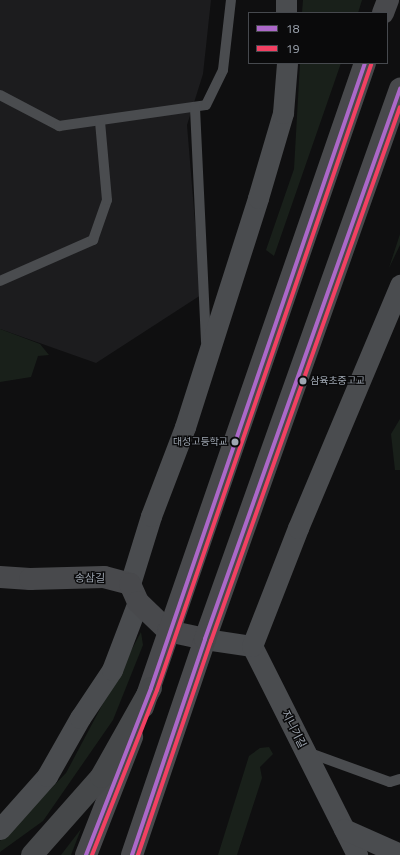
<!DOCTYPE html>
<meta charset="utf-8">
<style>
body{margin:0}
#map{position:relative;width:400px;height:855px;overflow:hidden;background:#0f0f10;font-family:"Titillium Web","Noto Sans KR",sans-serif}
div>[style]{position:absolute}
.built>*{inset:0;background:#1c1c1e}
.green>*{inset:0;background:#19201a}
.lane>*{height:10px;margin:-5px;padding:0 5px;transform-origin:5px;border-radius:5px;background:#4a4c4f}
.street>*{height:21px;margin:-10.5px;padding:0 10.5px;transform-origin:10.5px;border-radius:10.5px;background:#4a4c4f}
.secondary>*{height:22px;margin:-11px;padding:0 11px;transform-origin:11px;border-radius:11px;background:#48494c}
.highway>*{height:22px;margin:-11px;padding:0 11px;transform-origin:11px;border-radius:11px;background:#46484a}
.bus-1>*{height:4px;margin:-2px;padding:0 2px;transform-origin:2px;border-radius:2px;background:#ac68c9}
.bus-2>*{height:4px;margin:-2px;padding:0 2px;transform-origin:2px;border-radius:2px;background:#f24062}
.dots>*{width:11px;height:11px;translate:-50% -50%;box-sizing:border-box;border:2px solid #0a0a0b;border-radius:50%}
span{translate:-50% -50%;white-space:nowrap;text-align:center;line-height:1.15;-webkit-text-stroke:3px #0a0a0b;paint-order:stroke}
.bus-label{font-size:10px;color:#9fa7b2}
.left{translate:0 -50%;text-align:left}
.right{translate:-100% -50%;text-align:right}
.street-label{font-size:11px;color:#9fa7b2}
.legend{position:absolute;left:248px;top:12px;width:140px;height:52px;box-sizing:border-box;background:#0a0a0b;border:1px solid #46494e;margin:0;padding:5px 7px;list-style:none;font-size:12px;color:#9fa7b2}
.legend li{display:flex;align-items:center;gap:8px;height:20px}
.legend b{width:20px;border:1px solid #46494e}
</style>
<div id="map">
<div class="built">
<div style="clip-path:polygon(0 0,211px 0,203px 74px,187px 125px,201px 295px,96px 363px,0 329px)"></div>
</div>
<div class="green">
<div style="clip-path:polygon(303px 0,362px 0,358px 13px,302px 13px)"></div>
<div style="clip-path:polygon(300px 63px,341px 63px,274px 256px,266px 250px,294px 169px)"></div>
<div style="clip-path:polygon(400px 234px,400px 245px,389px 268px)"></div>
<div style="clip-path:polygon(0 329px,40px 344px,49px 355px,38px 356px,31px 377px,0 382px)"></div>
<div style="clip-path:polygon(400px 419px,400px 470px,395px 470px,391px 434px)"></div>
<div style="clip-path:polygon(141px 632px,143px 645px,113px 720px,43px 821px,0 852px,0 841px,66px 773px)"></div>
<div style="clip-path:polygon(269px 747px,273px 754px,260px 767px,262px 778px,237px 855px,218px 855px,249px 756px,260px 748px)"></div>
<div style="clip-path:polygon(81px 829px,71px 855px,61px 855px)"></div>
</div>
<div class="lane">
<div style="left:0;top:95px;width:67px;rotate:27.7deg"></div>
<div style="left:59px;top:126px;width:148px;rotate:-8.1deg"></div>
<div style="left:206px;top:105px;width:39px;rotate:-64deg"></div>
<div style="left:223px;top:70px;width:70px;rotate:-83.5deg"></div>
<div style="left:195px;top:108px;width:234px;rotate:87.3deg"></div>
<div style="left:0;top:281px;width:102px;rotate:-23.8deg"></div>
<div style="left:93px;top:240px;width:42px;rotate:-70.7deg"></div>
<div style="left:107px;top:200px;width:79px;rotate:-95.1deg"></div>
<div style="left:307px;top:752px;width:88px;rotate:19.9deg"></div>
<div style="left:390px;top:782px;width:10px;rotate:-17deg"></div>
</div>
<div class="street">
<div style="left:286px;top:0;width:13px;rotate:90deg"></div>
<div style="left:130px;top:584px;width:71px;rotate:-72.8deg"></div>
<div style="left:151px;top:516px;width:95px;rotate:-69.1deg"></div>
<div style="left:185px;top:427px;width:240px;rotate:-72.3deg"></div>
<div style="left:258px;top:198px;width:89px;rotate:-73.6deg"></div>
<div style="left:283px;top:113px;width:50px;rotate:-85.4deg"></div>
<div style="left:205px;top:639px;width:48px;rotate:8.5deg"></div>
<div style="left:252px;top:646px;width:234px;rotate:63.3deg"></div>
<div style="left:252px;top:646px;width:127px;rotate:-68.7deg"></div>
<div style="left:298px;top:528px;width:264px;rotate:-67.2deg"></div>
<div style="left:0;top:829px;width:71px;rotate:-48.4deg"></div>
<div style="left:47px;top:776px;width:67px;rotate:-60.4deg"></div>
<div style="left:80px;top:718px;width:58px;rotate:-56.3deg"></div>
<div style="left:112px;top:670px;width:73px;rotate:-69.1deg"></div>
<div style="left:344px;top:829px;width:61px;rotate:24.1deg"></div>
</div>
<div class="secondary">
<div style="left:383px;top:13px;width:14px;rotate:-69deg"></div>
<div style="left:0;top:577px;width:30px;rotate:4deg"></div>
<div style="left:30px;top:579px;width:74px;rotate:-1.5deg"></div>
<div style="left:104px;top:577px;width:27px;rotate:15deg"></div>
<div style="left:130px;top:584px;width:20px;rotate:66deg"></div>
<div style="left:138px;top:602px;width:42px;rotate:44deg"></div>
<div style="left:168px;top:631px;width:38px;rotate:12deg"></div>
<div style="left:143px;top:707px;width:681px;rotate:-70.98deg"></div>
<div style="left:86px;top:855px;width:127px;rotate:-68.7deg"></div>
<div style="left:132px;top:855px;width:228px;rotate:-71.3deg"></div>
<div style="left:205px;top:639px;width:584px;rotate:-70.48deg"></div>
</div>
<div class="highway">
<div style="left:32px;top:855px;width:104px;rotate:-48.5deg"></div>
<div style="left:101px;top:777px;width:102px;rotate:-60.7deg"></div>
</div>
<div class="bus-1">
<div style="left:86px;top:855px;width:179px;rotate:-68.7deg"></div>
<div style="left:151px;top:688px;width:661px;rotate:-71.1deg"></div>
<div style="left:132px;top:855px;width:228px;rotate:-71.3deg"></div>
<div style="left:205px;top:639px;width:584px;rotate:-70.48deg"></div>
</div>
<div class="bus-2">
<div style="left:92px;top:855px;width:177px;rotate:-68.5deg"></div>
<div style="left:157px;top:690px;width:661px;rotate:-71.1deg"></div>
<div style="left:138px;top:855px;width:226px;rotate:-71.2deg"></div>
<div style="left:211px;top:641px;width:566px;rotate:-70.51deg"></div>
</div>
<div class="dots">
<div style="left:303px;top:381px;background:#9fa7b2"></div>
<div style="left:235px;top:442px;background:#9fa7b2"></div>
</div>
<div class="bus-label">
<span class="left" style="left:310px;top:381px">삼육초중고교</span>
<span class="right" style="left:228px;top:442px">대성고등학교</span>
</div>
<div class="street-label">
<span style="left:90px;top:578px;rotate:1deg">송삼길</span>
<span style="left:294px;top:729px;rotate:63deg">지니기길</span>
</div>
<ul class="legend">
<li><b style="height:5px;background:#ac68c9"></b>18</li>
<li><b style="height:5px;background:#f24062"></b>19</li>
</ul>
</div>
